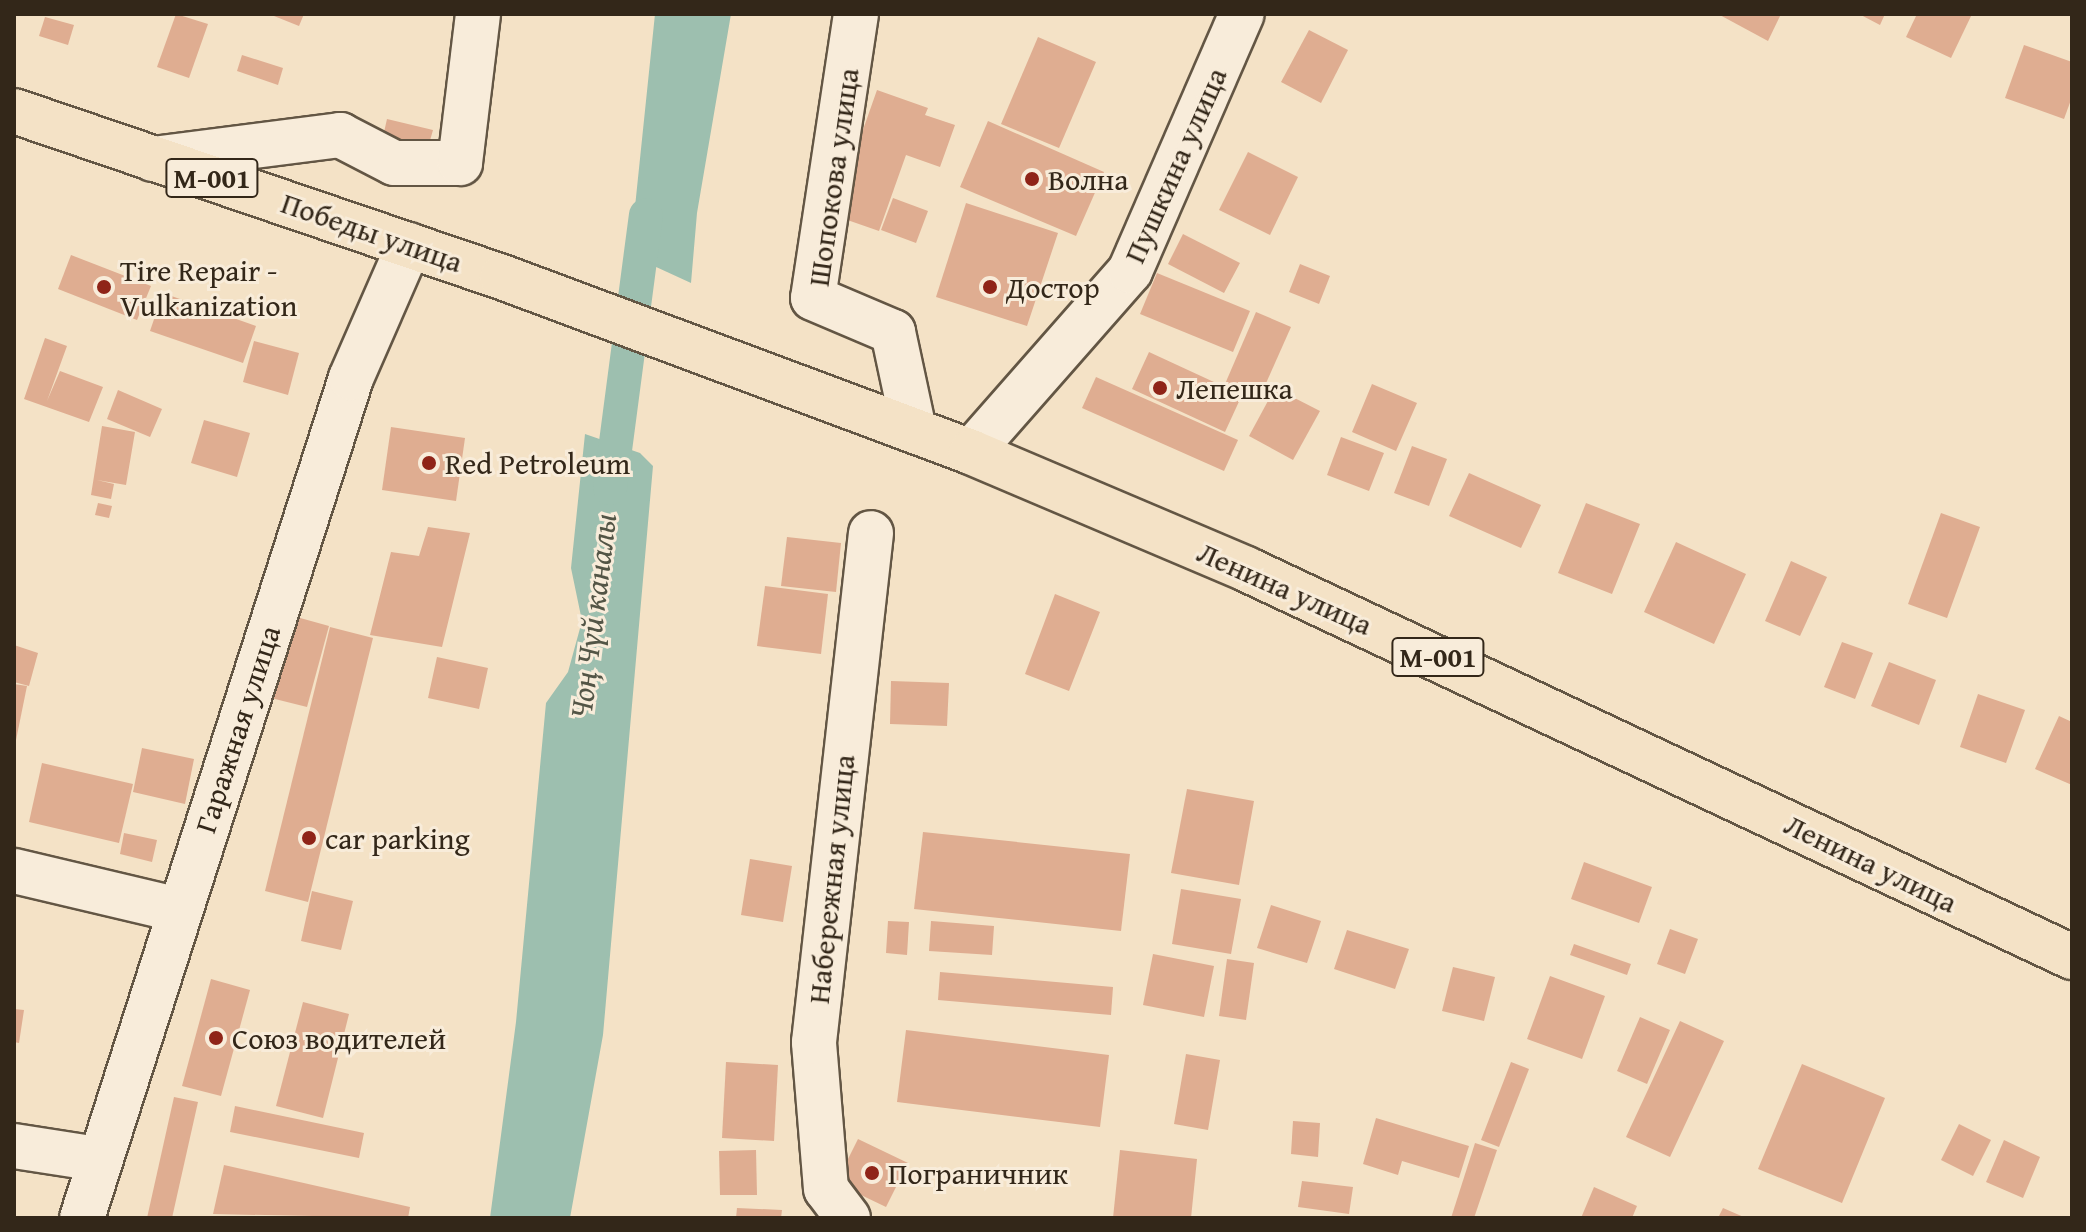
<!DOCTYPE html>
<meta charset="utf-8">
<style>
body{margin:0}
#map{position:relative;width:2086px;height:1232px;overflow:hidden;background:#f4e2c6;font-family:"Gentium Book Plus",serif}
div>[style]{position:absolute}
.water>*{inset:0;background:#9dbfaf}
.canal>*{height:34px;margin:-17px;padding:0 17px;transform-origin:17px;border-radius:17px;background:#9dbfaf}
.building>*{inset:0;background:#dfad91}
.roads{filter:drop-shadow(2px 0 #635644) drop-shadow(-2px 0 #635644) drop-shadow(0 2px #635644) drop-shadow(0 -2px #635644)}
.minor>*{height:44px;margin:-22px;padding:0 22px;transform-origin:22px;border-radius:22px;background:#f8ecda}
.major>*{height:44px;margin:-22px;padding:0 22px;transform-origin:22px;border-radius:22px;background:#f4e2c6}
.dots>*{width:22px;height:22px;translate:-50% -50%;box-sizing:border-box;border:4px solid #f8ecda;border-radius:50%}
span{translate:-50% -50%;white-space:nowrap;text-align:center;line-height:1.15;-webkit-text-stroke:6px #f8ecda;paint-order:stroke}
.shield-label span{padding:2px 6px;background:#f8ecda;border:2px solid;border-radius:6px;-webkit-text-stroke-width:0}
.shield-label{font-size:28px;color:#332719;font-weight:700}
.street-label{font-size:30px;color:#332719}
.poi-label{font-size:30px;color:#332719}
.left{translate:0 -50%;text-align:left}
.water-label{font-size:32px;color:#535546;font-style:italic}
.frame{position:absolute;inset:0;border:16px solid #332719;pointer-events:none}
</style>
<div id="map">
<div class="water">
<div style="clip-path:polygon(655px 14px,731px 14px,697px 213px,691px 283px,630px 255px)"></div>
<div style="clip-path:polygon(585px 434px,640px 453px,653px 466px,603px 1035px,570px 1218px,490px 1218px,516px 1022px,546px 703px,568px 672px,582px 621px,571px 568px)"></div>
</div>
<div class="canal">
<div style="left:610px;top:488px;width:275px;rotate:-82.5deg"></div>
</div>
<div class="building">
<div style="clip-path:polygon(176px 14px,208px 24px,189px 78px,157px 67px)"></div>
<div style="clip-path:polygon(269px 14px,304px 14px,299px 26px)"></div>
<div style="clip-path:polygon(1718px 14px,1781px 14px,1768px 41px)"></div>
<div style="clip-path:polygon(1859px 14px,1885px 14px,1880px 25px)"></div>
<div style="clip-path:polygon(1917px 14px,1972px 14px,1951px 58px,1906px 37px)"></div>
<div style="clip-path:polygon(45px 17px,74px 25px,68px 45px,39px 36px)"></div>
<div style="clip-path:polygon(1309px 30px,1348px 50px,1321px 103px,1281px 82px)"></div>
<div style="clip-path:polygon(1038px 37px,1096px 62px,1059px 148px,1001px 124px)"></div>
<div style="clip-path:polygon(2024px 45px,2072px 62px,2072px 97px,2064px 119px,2005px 98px)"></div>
<div style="clip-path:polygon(242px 55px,283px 68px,278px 85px,237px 71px)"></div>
<div style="clip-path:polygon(877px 90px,928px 108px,925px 115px,955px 125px,940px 167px,906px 155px,879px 231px,833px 215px)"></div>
<div style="clip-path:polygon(387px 119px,433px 130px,427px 151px,382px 141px)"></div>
<div style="clip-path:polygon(988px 121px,1104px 172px,1076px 236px,960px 187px)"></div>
<div style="clip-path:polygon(1248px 152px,1298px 177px,1270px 235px,1219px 210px)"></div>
<div style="clip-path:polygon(893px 198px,928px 211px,916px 243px,881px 230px)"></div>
<div style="clip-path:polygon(966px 203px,1058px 233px,1027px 326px,936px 297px)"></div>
<div style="clip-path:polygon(1183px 234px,1240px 263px,1224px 293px,1168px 264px)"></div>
<div style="clip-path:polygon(71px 255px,151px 286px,137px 320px,58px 289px)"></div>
<div style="clip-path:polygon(1300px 264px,1330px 276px,1319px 304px,1289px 292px)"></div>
<div style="clip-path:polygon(1157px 273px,1250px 311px,1233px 352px,1140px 314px)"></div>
<div style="clip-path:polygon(163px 293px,256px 326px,243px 363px,150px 331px)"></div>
<div style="clip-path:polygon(1256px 312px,1291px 327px,1259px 399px,1225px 384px)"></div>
<div style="clip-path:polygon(45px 338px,67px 346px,47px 401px,60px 371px,103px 387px,89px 422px,24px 399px)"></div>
<div style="clip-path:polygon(254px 341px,299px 353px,288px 395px,243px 382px)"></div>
<div style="clip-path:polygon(1149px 352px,1242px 395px,1225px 432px,1132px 389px)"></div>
<div style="clip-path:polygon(1096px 377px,1238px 440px,1224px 471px,1082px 408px)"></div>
<div style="clip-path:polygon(1372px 384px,1417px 403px,1396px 451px,1352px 432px)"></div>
<div style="clip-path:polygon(1275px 388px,1320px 411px,1293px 460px,1249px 436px)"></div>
<div style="clip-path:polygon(118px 390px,162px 409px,150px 437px,107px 419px)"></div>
<div style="clip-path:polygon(204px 420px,250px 433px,237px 477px,191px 463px)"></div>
<div style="clip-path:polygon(102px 426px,135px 432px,126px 485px,97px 480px,114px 484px,111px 499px,91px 495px)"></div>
<div style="clip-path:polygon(391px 427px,465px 438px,456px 501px,382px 490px)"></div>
<div style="clip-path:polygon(1341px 437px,1384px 453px,1369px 491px,1327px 475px)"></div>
<div style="clip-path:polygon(1412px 446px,1447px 459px,1429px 506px,1394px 493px)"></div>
<div style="clip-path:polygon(1469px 473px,1541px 505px,1521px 548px,1449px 516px)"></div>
<div style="clip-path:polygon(98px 503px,112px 506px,109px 518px,95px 515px)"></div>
<div style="clip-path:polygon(1586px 503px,1640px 524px,1612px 594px,1558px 573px)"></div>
<div style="clip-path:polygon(1941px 513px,1980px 527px,1947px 618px,1908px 604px)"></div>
<div style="clip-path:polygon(428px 527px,470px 533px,442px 647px,370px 635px,391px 552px,419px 556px)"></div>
<div style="clip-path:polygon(787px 537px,841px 543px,836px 592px,781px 586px)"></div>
<div style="clip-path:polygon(1676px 542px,1746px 574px,1714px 644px,1644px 612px)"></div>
<div style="clip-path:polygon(1791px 561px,1827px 577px,1800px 636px,1765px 621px)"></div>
<div style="clip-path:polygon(765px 586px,828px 594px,821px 654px,757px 646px)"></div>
<div style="clip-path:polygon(1055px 594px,1100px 612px,1069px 691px,1025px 674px)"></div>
<div style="clip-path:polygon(293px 616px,329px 626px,307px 707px,271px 698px)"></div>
<div style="clip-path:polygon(330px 627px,373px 638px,308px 902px,265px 891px)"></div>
<div style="clip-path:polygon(1842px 642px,1873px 653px,1855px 699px,1824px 687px)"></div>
<div style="clip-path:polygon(14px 645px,38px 653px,29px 686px,14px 682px)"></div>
<div style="clip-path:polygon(437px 657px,488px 668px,479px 709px,428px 698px)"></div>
<div style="clip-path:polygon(1889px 662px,1936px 680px,1919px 725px,1871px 706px)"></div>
<div style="clip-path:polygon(891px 681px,949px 683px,947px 726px,890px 724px)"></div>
<div style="clip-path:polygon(14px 684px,27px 686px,15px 745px,14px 745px)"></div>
<div style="clip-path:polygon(1978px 694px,2025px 710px,2006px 763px,1960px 747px)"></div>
<div style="clip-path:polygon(2059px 716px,2072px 722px,2072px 785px,2035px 769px)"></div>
<div style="clip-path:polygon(142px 748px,194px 759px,185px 804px,133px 792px)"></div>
<div style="clip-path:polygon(42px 763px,133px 784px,119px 843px,29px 822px)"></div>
<div style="clip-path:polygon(1187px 789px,1254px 801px,1239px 885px,1171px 873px)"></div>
<div style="clip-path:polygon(923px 832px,1130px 854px,1121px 931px,914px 909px)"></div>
<div style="clip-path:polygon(124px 833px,157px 840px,152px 862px,120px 854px)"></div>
<div style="clip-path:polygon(750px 859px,792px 866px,783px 922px,741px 915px)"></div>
<div style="clip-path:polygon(1584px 862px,1652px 887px,1639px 923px,1571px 899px)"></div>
<div style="clip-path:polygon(1181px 889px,1241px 899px,1231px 954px,1172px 944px)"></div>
<div style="clip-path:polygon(312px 891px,353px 901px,341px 950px,301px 941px)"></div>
<div style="clip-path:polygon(1271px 905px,1321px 921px,1307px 963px,1257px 948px)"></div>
<div style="clip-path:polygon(888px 921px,909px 922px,907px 955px,886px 953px)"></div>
<div style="clip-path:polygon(931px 921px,994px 926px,992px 955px,929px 951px)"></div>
<div style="clip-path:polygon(1670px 929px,1698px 939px,1685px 974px,1657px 964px)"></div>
<div style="clip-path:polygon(1347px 930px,1409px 949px,1395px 989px,1334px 969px)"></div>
<div style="clip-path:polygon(1574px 944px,1631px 964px,1627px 975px,1570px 955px)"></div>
<div style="clip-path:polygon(1153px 954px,1214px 966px,1204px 1017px,1143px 1005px)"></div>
<div style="clip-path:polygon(1227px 959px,1254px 963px,1246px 1020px,1219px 1016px)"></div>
<div style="clip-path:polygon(1453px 967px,1495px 977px,1484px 1021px,1442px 1011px)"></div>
<div style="clip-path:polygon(940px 972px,1113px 987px,1111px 1015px,938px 1000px)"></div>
<div style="clip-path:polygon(1550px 976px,1605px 996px,1582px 1059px,1527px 1039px)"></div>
<div style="clip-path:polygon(211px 979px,250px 990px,221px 1096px,182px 1086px)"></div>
<div style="clip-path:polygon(303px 1002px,349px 1014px,323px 1118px,276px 1106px)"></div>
<div style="clip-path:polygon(14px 1009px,24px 1010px,19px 1043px,14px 1042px)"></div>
<div style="clip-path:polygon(1640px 1017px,1670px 1030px,1647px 1084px,1617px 1071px)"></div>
<div style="clip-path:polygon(1680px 1021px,1724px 1041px,1670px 1157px,1626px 1137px)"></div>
<div style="clip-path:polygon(906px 1030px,1109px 1055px,1100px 1127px,897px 1102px)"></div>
<div style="clip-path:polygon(1186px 1054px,1220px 1060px,1208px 1130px,1174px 1124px)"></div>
<div style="clip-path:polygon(726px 1062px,778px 1065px,774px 1141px,722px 1138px)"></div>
<div style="clip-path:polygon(1511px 1062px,1529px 1069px,1499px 1147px,1481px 1140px)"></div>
<div style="clip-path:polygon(1802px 1064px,1885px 1098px,1842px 1203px,1758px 1169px)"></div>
<div style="clip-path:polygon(174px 1097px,198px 1102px,172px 1218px,147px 1218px)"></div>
<div style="clip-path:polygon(235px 1106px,364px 1133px,359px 1158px,230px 1132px)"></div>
<div style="clip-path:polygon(1376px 1118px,1469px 1146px,1459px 1178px,1402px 1161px,1398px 1175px,1363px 1164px)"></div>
<div style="clip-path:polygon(1293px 1121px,1320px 1123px,1318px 1157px,1291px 1154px)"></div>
<div style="clip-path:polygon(1959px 1124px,1991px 1140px,1973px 1176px,1941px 1160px)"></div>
<div style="clip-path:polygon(858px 1139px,908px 1163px,886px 1207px,836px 1183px)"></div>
<div style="clip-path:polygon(2004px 1140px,2040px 1157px,2023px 1198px,1986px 1182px)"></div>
<div style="clip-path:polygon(1475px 1143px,1497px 1150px,1474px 1218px,1451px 1218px)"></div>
<div style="clip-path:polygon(756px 1150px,757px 1195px,720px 1195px,719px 1151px)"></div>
<div style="clip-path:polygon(1120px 1150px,1197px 1159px,1191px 1218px,1113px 1218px)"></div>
<div style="clip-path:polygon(224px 1165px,410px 1207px,408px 1218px,213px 1214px)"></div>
<div style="clip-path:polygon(1302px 1181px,1353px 1187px,1349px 1214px,1298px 1207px)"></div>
<div style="clip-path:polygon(1594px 1187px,1637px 1206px,1632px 1218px,1581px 1218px)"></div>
<div style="clip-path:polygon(737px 1208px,782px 1210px,781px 1218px,736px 1218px)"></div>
<div style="clip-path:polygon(1723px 1208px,1746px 1218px,1718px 1218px)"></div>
</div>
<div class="roads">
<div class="minor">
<div style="left:856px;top:14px;width:287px;rotate:98.6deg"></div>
<div style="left:813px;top:298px;width:87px;rotate:23deg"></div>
<div style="left:893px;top:332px;width:100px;rotate:77.9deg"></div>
<div style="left:153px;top:159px;width:189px;rotate:-7.3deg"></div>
<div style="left:340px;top:135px;width:61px;rotate:27.4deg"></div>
<div style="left:394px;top:163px;width:66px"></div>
<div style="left:460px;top:163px;width:150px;rotate:-83.1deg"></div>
<div style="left:971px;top:452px;width:241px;rotate:-48.7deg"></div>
<div style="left:1130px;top:271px;width:280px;rotate:-66.5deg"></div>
<div style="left:14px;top:871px;width:170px;rotate:13.3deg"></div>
<div style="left:14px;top:1146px;width:85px;rotate:8.8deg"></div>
<div style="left:82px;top:1218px;width:882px;rotate:-72.24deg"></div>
<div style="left:351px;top:378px;width:145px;rotate:-66.4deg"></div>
<div style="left:848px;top:1218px;width:36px;rotate:-127deg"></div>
<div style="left:826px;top:1189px;width:147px;rotate:-94.7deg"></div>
<div style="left:814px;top:1042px;width:512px;rotate:-83.61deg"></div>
</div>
<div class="major">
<div style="left:14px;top:111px;width:515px;rotate:18.79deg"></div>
<div style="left:502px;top:277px;width:501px;rotate:20.46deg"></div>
<div style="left:971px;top:452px;width:299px;rotate:23deg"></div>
<div style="left:1246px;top:569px;width:913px;rotate:25.16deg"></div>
</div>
</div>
<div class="dots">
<div style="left:1032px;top:179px;background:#8f2418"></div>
<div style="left:104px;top:287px;background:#8f2418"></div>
<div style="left:990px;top:287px;background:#8f2418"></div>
<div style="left:1160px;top:388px;background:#8f2418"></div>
<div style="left:429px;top:463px;background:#8f2418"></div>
<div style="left:309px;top:838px;background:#8f2418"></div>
<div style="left:216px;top:1038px;background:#8f2418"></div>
<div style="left:872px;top:1173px;background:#8f2418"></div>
</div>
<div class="shield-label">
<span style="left:212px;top:178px">М-001</span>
<span style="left:1438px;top:657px">М-001</span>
</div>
<div class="street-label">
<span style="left:1175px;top:165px;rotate:-66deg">Пушкина улица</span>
<span style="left:833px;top:177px;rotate:-82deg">Шопокова улица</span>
<span style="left:372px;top:232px;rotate:19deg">Победы улица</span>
<span style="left:1285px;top:588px;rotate:24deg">Ленина улица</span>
<span style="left:237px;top:729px;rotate:-72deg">Гаражная улица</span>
<span style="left:1871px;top:863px;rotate:26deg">Ленина улица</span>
<span style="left:831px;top:879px;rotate:-84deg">Набережная улица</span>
</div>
<div class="poi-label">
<span class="left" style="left:1048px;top:179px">Волна</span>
<span class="left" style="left:120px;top:287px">Tire Repair -<br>Vulkanization</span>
<span class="left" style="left:1006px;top:287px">Достор</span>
<span class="left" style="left:1176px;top:388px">Лепешка</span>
<span class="left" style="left:445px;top:463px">Red Petroleum</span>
<span class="left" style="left:325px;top:838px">car parking</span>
<span class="left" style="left:232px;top:1038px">Союз водителей</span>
<span class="left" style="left:888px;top:1173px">Пограничник</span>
</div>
<div class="water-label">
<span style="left:593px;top:616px;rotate:-83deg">Чоң Чүй каналы</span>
</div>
<div class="frame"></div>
</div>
